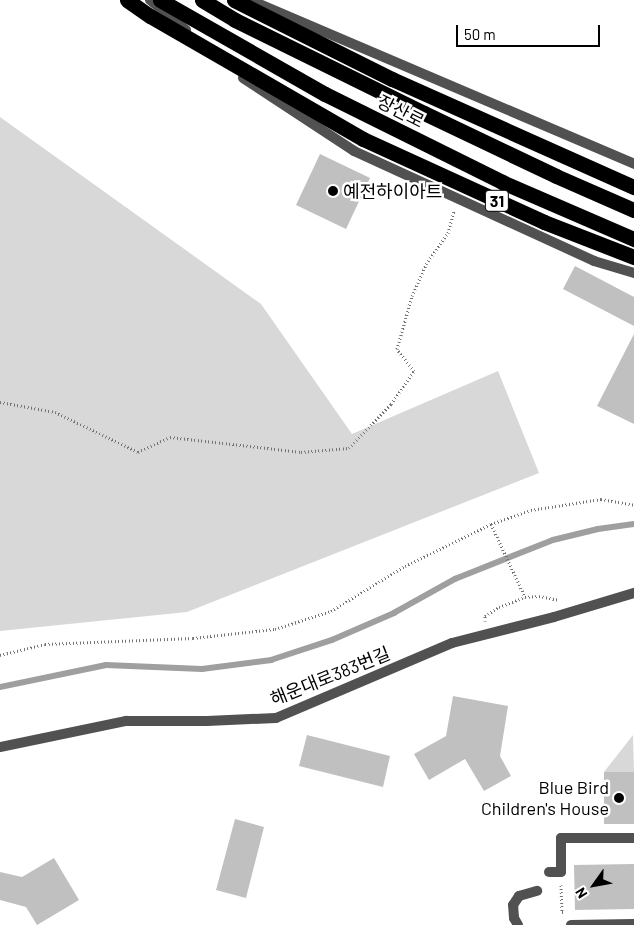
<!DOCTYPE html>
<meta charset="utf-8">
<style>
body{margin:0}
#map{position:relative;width:634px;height:925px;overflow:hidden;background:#fff;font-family:Barlow,"Noto Sans KR",sans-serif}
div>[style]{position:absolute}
.green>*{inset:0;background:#d8d8d8}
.stream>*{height:5.5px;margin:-2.75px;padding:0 2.75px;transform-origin:2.75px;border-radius:2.75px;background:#9f9f9f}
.building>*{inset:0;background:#c0c0c0}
.path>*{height:3px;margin-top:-1.5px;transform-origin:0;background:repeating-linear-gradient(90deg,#737373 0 1px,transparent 0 3.5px)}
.lane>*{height:10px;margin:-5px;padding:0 5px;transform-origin:5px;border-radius:5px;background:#515151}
.street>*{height:10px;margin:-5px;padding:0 5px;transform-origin:5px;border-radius:5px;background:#515151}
.highway>*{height:15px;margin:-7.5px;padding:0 7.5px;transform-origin:7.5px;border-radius:7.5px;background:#000}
.dots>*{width:14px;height:14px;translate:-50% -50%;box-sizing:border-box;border:2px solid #fff;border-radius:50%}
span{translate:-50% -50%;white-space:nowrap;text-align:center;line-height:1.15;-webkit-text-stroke:5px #fff;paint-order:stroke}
.shield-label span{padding:1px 4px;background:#fff;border:1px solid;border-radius:4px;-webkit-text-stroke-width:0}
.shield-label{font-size:16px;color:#000;font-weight:700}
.street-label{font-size:18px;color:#000}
.poi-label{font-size:18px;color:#000}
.left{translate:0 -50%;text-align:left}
.right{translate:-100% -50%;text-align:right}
.north{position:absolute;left:569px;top:860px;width:50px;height:50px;-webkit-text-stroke:4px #fff;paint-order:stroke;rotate:238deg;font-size:14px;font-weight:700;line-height:20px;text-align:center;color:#000}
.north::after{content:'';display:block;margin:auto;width:18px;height:22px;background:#000;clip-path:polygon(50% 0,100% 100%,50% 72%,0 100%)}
.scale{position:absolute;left:456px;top:25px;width:144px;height:22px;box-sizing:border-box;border:2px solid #000;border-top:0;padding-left:6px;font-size:15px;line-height:18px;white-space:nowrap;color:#000;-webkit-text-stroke:4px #fff;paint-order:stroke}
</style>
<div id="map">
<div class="green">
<div style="clip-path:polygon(0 117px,261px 304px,352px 434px,498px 371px,539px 473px,187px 612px,0 631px)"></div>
<div style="clip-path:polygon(633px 735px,634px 772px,604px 772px)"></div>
</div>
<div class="stream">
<div style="left:0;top:687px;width:108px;rotate:-11.7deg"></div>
<div style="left:106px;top:665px;width:96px;rotate:2.4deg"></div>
<div style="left:202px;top:669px;width:70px;rotate:-7.4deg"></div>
<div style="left:271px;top:660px;width:64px;rotate:-18.2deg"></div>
<div style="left:332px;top:640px;width:68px;rotate:-23.5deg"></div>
<div style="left:394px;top:613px;width:70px;rotate:-29.1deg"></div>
<div style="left:455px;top:579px;width:105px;rotate:-21.7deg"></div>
<div style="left:553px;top:540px;width:46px;rotate:-13.7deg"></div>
<div style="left:598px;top:529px;width:36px;rotate:-8deg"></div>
</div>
<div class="building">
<div style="clip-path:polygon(320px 154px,370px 178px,346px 229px,296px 205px)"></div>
<div style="clip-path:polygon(575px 266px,634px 297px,634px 326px,563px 289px)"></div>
<div style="clip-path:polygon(634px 334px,634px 424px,597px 406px)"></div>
<div style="clip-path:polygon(453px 696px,508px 706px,500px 756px,511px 776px,484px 791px,465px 759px,429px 780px,414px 754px,446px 736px)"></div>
<div style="clip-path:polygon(307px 735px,390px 756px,383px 787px,299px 766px)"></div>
<div style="clip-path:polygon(604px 772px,634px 772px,634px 824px,604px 824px)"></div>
<div style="clip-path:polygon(235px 819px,264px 827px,246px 898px,216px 890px)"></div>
<div style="clip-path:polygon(54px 858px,79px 900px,37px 925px,26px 907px,0 900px,0 872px,22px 877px)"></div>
<div style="clip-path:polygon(634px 864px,634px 909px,575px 910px,574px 865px)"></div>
</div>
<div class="path">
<div style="left:0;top:402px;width:56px;rotate:10.3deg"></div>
<div style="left:55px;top:412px;width:92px;rotate:25.7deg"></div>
<div style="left:138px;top:452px;width:35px;rotate:-25deg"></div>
<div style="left:170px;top:437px;width:132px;rotate:6.5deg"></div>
<div style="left:301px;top:452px;width:48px;rotate:-4.8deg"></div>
<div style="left:349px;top:448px;width:61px;rotate:-46.3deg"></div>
<div style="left:391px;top:404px;width:40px;rotate:-55.1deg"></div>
<div style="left:414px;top:371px;width:28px;rotate:-128deg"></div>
<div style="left:397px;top:349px;width:55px;rotate:-74.2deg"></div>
<div style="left:412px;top:296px;width:35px;rotate:-66deg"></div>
<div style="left:426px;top:264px;width:38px;rotate:-55deg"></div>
<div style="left:448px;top:233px;width:24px;rotate:-75deg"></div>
<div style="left:491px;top:524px;width:81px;rotate:65deg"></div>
<div style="left:525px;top:597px;width:14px;rotate:-4deg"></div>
<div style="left:539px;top:596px;width:20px;rotate:11deg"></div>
<div style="left:485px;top:621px;width:5px;rotate:-90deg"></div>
<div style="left:485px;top:616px;width:17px;rotate:-33deg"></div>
<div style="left:499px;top:607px;width:28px;rotate:-21deg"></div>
<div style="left:0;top:655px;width:46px;rotate:-13.7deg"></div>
<div style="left:45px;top:644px;width:148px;rotate:-2.3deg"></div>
<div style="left:193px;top:638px;width:82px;rotate:-6.3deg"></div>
<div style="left:275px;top:629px;width:59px;rotate:-17.8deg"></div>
<div style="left:331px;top:611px;width:87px;rotate:-31.3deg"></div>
<div style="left:405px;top:566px;width:96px;rotate:-26deg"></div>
<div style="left:491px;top:524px;width:42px;rotate:-19.3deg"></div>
<div style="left:531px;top:510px;width:71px;rotate:-8.9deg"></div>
<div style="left:601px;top:499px;width:34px;rotate:10deg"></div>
<div style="left:561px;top:885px;width:27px;rotate:88deg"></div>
<div style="left:562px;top:912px;width:2px"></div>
</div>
<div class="lane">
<div style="left:549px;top:872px;width:12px"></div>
<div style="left:561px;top:872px;width:34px;rotate:-90deg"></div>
<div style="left:561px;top:838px;width:73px"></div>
<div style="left:518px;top:925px;width:8px;rotate:-120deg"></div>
<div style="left:514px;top:918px;width:13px;rotate:-94deg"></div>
<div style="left:513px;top:905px;width:11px;rotate:-56deg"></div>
<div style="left:519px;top:896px;width:19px;rotate:-16deg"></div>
<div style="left:571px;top:925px;width:63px;rotate:-0.9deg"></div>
</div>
<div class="street">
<div style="left:150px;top:0;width:47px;rotate:39.8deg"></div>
<div style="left:250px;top:0;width:418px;rotate:23.1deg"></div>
<div style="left:243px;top:78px;width:133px;rotate:33.3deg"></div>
<div style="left:354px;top:151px;width:264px;rotate:24.6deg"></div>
<div style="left:594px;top:261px;width:42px;rotate:16.7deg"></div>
<div style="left:0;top:747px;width:129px;rotate:-11.7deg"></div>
<div style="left:126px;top:721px;width:81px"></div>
<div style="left:207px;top:721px;width:69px;rotate:-2.5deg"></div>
<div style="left:276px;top:718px;width:191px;rotate:-23.1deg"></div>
<div style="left:452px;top:643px;width:105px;rotate:-14.3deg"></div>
<div style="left:554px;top:617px;width:84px;rotate:-16.7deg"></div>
</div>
<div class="highway">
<div style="left:127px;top:0;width:28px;rotate:35deg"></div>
<div style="left:150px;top:16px;width:246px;rotate:30deg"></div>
<div style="left:363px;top:139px;width:199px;rotate:24.6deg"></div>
<div style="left:544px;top:222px;width:97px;rotate:21.3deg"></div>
<div style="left:160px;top:0;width:190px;rotate:29.7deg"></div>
<div style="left:325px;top:94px;width:198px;rotate:26.4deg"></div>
<div style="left:502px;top:182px;width:144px;rotate:23.4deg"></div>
<div style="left:202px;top:0;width:39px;rotate:31deg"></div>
<div style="left:235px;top:20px;width:211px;rotate:26.2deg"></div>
<div style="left:424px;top:113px;width:146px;rotate:25.5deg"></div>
<div style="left:556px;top:176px;width:85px;rotate:23.6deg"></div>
<div style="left:234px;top:0;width:177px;rotate:26.6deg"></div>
<div style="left:392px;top:79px;width:265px;rotate:24.1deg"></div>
</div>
<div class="dots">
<div style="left:333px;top:191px;background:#000"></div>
<div style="left:619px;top:798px;background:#000"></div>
</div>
<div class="shield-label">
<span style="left:497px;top:201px">31</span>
</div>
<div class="street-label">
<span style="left:401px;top:111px;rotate:27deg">장산로</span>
<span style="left:330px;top:676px;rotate:-22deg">해운대로383번길</span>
</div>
<div class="poi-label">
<span class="left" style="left:343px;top:191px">예전하이아트</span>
<span class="right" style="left:609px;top:798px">Blue Bird<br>Children's House</span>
</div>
<div class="north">N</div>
<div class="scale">50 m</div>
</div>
